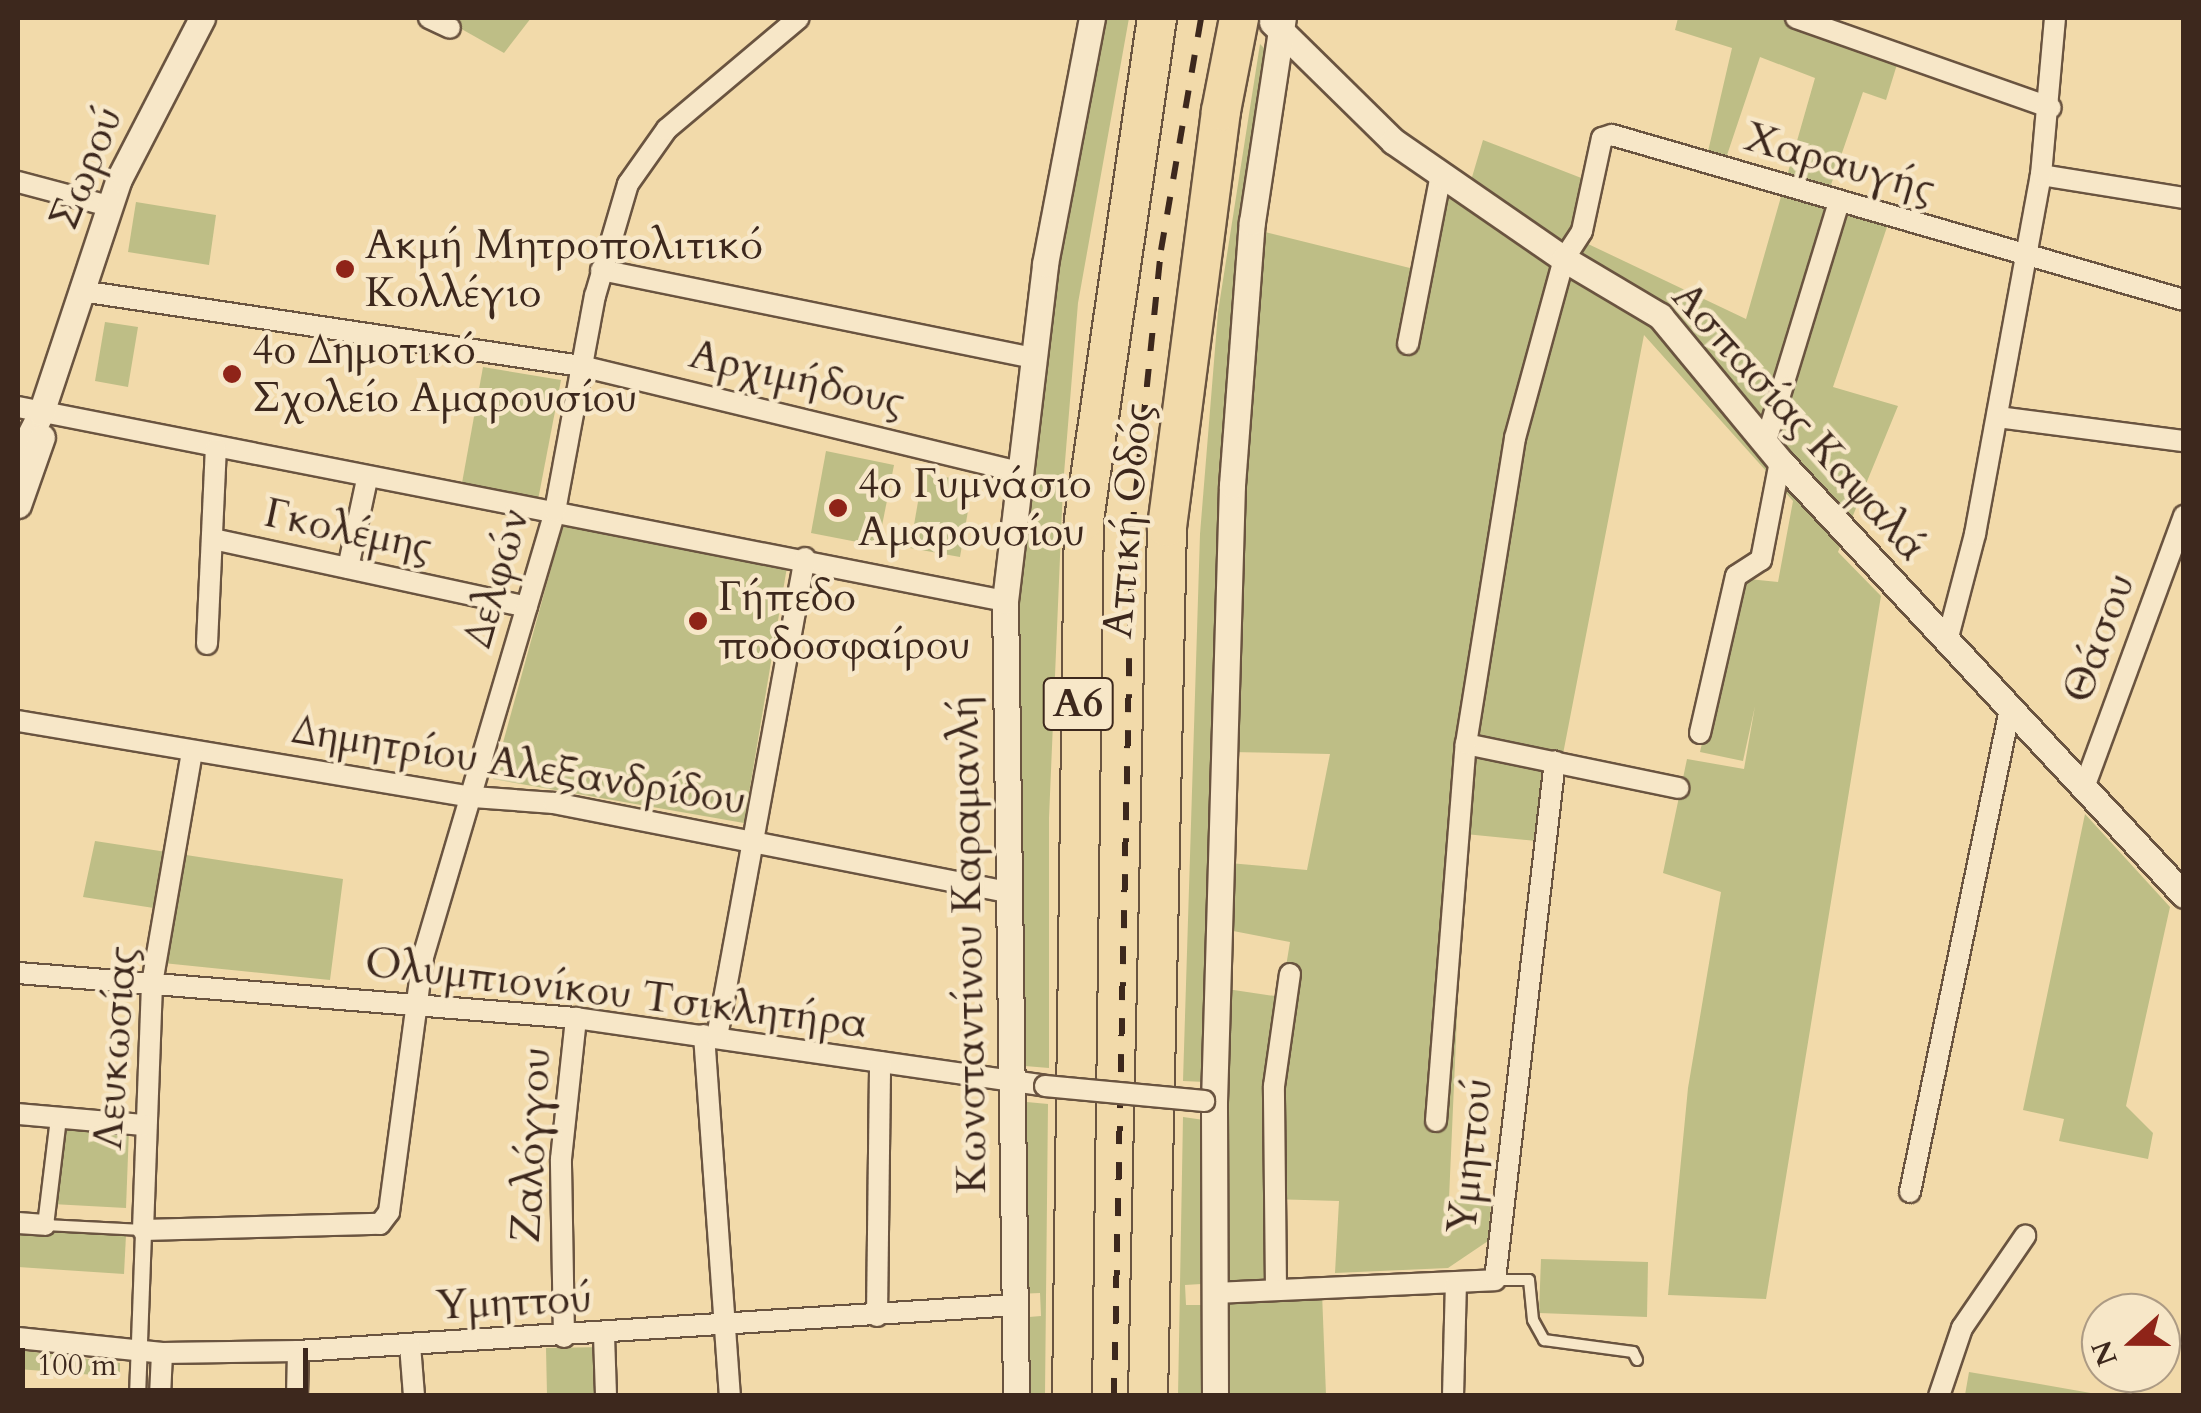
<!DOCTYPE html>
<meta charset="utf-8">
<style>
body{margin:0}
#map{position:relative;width:2201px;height:1413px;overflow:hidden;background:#f2daaa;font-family:Cardo,serif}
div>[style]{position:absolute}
.green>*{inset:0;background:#bebe86}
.roads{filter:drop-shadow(2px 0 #6a5440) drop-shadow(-2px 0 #6a5440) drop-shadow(0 2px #6a5440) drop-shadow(0 -2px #6a5440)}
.service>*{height:10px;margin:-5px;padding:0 5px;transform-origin:5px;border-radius:5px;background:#f7e7c8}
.pedestrian>*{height:15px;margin:-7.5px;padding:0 7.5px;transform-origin:7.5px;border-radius:7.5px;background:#f7e7c8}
.minor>*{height:20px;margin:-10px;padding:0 10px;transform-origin:10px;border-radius:10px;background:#f7e7c8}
.tertiary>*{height:25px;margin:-12.5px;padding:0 12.5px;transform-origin:12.5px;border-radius:12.5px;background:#f7e7c8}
.motorway>*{height:38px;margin:-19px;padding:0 19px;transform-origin:19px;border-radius:19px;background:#f2daaa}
.rail>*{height:6px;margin-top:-3px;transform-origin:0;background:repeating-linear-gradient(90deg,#3d281d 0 18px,transparent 0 36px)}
.bridges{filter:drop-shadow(2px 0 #6a5440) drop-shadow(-2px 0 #6a5440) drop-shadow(0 2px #6a5440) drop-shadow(0 -2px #6a5440)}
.minor-bridge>*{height:20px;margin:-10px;padding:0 10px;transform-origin:10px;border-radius:10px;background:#f7e7c8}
.dots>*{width:28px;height:28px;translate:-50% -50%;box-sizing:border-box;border:5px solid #f7e7c8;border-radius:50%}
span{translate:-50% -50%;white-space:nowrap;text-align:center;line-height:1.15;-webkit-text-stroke:9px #f7e7c8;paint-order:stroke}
.shield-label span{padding:2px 8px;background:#f7e7c8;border:2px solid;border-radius:8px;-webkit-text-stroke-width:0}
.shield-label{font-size:40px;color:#3d281d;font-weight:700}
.street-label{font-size:42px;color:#3d281d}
.poi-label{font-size:42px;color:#3d281d}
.left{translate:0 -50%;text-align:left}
.frame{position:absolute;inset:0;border:20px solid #3d281d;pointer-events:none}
.north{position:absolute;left:2081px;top:1293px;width:100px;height:100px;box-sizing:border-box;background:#f7e7c8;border:2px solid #ad9b84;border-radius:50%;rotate:249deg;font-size:28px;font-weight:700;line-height:40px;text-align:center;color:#3d281d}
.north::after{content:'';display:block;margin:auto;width:35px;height:45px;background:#8f2418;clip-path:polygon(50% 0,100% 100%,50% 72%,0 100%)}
.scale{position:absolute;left:20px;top:1348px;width:288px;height:45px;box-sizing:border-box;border:5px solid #3d281d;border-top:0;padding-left:12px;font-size:30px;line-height:35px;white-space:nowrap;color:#3d281d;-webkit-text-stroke:8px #f7e7c8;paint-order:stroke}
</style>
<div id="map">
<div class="green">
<div style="clip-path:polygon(442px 18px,531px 18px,504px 53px)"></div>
<div style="clip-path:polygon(1102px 18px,1129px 18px,1078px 303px,1063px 486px,1049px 818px,1049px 1068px,1014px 1065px,1008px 645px,1047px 298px)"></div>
<div style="clip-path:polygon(1678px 18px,1782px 18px,1899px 58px,1886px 100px,1863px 92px,1823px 208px,1887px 227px,1833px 387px,1898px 406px,1838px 552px,1881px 596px,1766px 1299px,1668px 1295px,1688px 1088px,1721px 892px,1663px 873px,1687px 759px,1744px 769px,1755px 706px,1743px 761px,1700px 752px,1739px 578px,1778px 582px,1793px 501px,1644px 335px,1546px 842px,1465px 834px,1449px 1199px,1491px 1204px,1488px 1241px,1448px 1268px,1335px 1273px,1339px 1201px,1268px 1199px,1271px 1278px,1221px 1282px,1227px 989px,1281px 997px,1290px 942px,1228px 930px,1229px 863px,1307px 870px,1330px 754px,1231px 752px,1257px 230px,1422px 271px,1442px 183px,1467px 194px,1483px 140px,1602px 186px,1586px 243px,1746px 319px,1815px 78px,1760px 57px,1724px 164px,1706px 160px,1732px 48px,1675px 30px)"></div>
<div style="clip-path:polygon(1260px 44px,1269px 53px,1232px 315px,1218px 534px,1205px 1082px,1183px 1081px,1200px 534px,1218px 312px)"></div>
<div style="clip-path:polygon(136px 202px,216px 215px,209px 265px,128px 252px)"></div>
<div style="clip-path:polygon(105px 322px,138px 327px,128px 387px,95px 381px)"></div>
<div style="clip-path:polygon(483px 367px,561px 380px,538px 500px,462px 483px)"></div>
<div style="clip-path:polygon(826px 451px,894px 465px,878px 546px,811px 533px)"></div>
<div style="clip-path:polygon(923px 473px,973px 482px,960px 557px,910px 548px)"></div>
<div style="clip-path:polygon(564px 521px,787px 567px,744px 823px,493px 779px)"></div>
<div style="clip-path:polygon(2085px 814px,2170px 907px,2126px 1106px,2153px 1133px,2148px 1159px,2059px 1141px,2064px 1119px,2023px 1110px)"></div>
<div style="clip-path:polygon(95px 841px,343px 879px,330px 980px,163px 963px,173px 911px,83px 897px)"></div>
<div style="clip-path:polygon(1015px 1101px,1048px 1104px,1045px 1395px,1018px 1395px,1017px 1318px,1041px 1316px,1040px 1293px,1017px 1294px)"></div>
<div style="clip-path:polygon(1183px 1117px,1204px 1120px,1201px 1284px,1185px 1285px,1186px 1305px,1201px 1305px,1203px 1395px,1178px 1396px)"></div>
<div style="clip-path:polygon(63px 1125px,129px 1129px,126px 1208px,52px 1204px)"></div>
<div style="clip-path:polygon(18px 1229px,126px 1235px,124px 1274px,18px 1267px)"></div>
<div style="clip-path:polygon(1541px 1259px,1648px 1262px,1647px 1317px,1539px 1313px)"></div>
<div style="clip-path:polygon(1322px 1293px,1326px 1395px,1230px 1395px,1227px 1300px)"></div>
<div style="clip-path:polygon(604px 1347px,606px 1395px,547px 1395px,546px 1348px)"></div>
<div style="clip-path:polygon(18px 1350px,120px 1363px,120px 1377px,18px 1369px)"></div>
<div style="clip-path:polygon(1969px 1372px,2034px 1383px,2102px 1395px,1965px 1395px)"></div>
</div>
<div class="roads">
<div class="service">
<div style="left:45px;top:1225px;width:98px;rotate:2.9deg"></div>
<div style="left:1495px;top:1280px;width:34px"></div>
<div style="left:1529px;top:1280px;width:40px;rotate:84.3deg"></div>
<div style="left:1533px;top:1320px;width:23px;rotate:61deg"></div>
<div style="left:1544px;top:1340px;width:90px;rotate:7.7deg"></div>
<div style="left:1633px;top:1352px;width:9px;rotate:63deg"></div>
</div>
<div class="pedestrian">
<div style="left:45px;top:1225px;width:109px;rotate:-83.1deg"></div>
<div style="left:137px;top:1396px;width:166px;rotate:-87.9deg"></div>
</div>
<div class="minor">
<div style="left:429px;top:18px;width:23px;rotate:25deg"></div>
<div style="left:1796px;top:18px;width:270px;rotate:19.4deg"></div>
<div style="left:2041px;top:175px;width:145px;rotate:9.1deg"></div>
<div style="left:18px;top:182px;width:94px;rotate:14.8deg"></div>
<div style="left:601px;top:270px;width:440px;rotate:11.5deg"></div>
<div style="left:81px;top:291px;width:506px;rotate:8.53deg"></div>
<div style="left:581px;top:366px;width:450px;rotate:13.6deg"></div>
<div style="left:1408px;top:344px;width:173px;rotate:-79deg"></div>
<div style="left:18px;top:407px;width:1006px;rotate:11.12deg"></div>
<div style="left:1998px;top:417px;width:188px;rotate:7.4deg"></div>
<div style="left:1765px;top:444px;width:253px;rotate:-73deg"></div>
<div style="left:213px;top:539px;width:321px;rotate:12.2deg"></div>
<div style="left:348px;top:568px;width:91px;rotate:-77.9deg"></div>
<div style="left:1947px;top:641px;width:111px;rotate:-75.3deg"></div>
<div style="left:1975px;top:534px;width:365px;rotate:-79.6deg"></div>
<div style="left:2041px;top:175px;width:158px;rotate:-84.9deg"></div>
<div style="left:207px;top:644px;width:195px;rotate:-87.4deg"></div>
<div style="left:18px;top:721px;width:461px;rotate:9.5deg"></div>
<div style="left:473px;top:797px;width:81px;rotate:4.2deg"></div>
<div style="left:554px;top:803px;width:463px;rotate:11.1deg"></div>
<div style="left:1700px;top:733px;width:161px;rotate:-77.1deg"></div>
<div style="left:1736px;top:576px;width:30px;rotate:-33deg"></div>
<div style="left:1761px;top:560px;width:101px;rotate:-79.1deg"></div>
<div style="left:1466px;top:744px;width:217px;rotate:11.7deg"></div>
<div style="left:192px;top:752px;width:235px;rotate:99.8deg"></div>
<div style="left:152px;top:984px;width:246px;rotate:92.1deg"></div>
<div style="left:143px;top:1230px;width:237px;rotate:-1.5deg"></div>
<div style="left:380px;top:1224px;width:15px;rotate:-53deg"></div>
<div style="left:389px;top:1212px;width:257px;rotate:-82.4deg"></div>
<div style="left:423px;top:957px;width:465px;rotate:-73.5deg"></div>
<div style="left:555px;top:511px;width:219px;rotate:-79.5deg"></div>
<div style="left:595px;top:296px;width:117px;rotate:-73.6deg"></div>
<div style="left:628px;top:184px;width:67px;rotate:-54.7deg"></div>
<div style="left:667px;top:129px;width:172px;rotate:-40.1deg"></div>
<div style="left:2085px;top:785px;width:287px;rotate:-69.8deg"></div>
<div style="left:18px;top:973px;width:560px;rotate:4.61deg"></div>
<div style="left:576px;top:1018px;width:474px;rotate:8.2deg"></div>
<div style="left:704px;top:1035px;width:362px;rotate:85.9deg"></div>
<div style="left:717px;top:1037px;width:487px;rotate:-79.6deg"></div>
<div style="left:18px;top:1114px;width:127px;rotate:5deg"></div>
<div style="left:1436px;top:1121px;width:378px;rotate:-85.5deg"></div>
<div style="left:1466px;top:744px;width:310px;rotate:-80.9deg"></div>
<div style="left:1515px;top:438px;width:186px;rotate:-74.7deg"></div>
<div style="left:1564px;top:259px;width:33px;rotate:-57deg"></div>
<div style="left:1582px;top:231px;width:95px;rotate:-77.9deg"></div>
<div style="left:1602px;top:138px;width:10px;rotate:-17deg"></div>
<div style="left:1612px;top:135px;width:595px;rotate:16.09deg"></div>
<div style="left:1910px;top:1192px;width:494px;rotate:-78.3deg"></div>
<div style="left:18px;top:1223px;width:27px;rotate:4deg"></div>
<div style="left:1276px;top:1289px;width:203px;rotate:-90.6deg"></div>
<div style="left:1274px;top:1086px;width:113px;rotate:-81.9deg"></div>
<div style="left:1214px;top:1293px;width:281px;rotate:-2.6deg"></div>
<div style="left:1495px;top:1280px;width:522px;rotate:-83.41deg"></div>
<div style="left:877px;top:1316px;width:254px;rotate:-89.3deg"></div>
<div style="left:604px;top:1335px;width:61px;rotate:88.1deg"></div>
<div style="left:564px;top:1337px;width:178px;rotate:-91deg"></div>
<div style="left:561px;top:1159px;width:142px;rotate:-83.9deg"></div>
<div style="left:18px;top:1338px;width:145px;rotate:5.9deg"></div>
<div style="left:162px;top:1353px;width:136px;rotate:-0.8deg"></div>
<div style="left:298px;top:1351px;width:718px;rotate:-3.67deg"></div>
<div style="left:410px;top:1345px;width:51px;rotate:85.5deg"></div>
<div style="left:160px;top:1396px;width:43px;rotate:-87.3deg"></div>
<div style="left:297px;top:1396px;width:45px;rotate:-88.7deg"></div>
<div style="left:1453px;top:1396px;width:113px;rotate:-88.5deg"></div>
<div style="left:1939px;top:1396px;width:72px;rotate:-71.3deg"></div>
<div style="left:1962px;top:1328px;width:112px;rotate:-55.6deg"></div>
</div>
<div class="tertiary">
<div style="left:1272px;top:22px;width:170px;rotate:44.5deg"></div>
<div style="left:1393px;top:141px;width:208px;rotate:34.6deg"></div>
<div style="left:1564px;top:259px;width:112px;rotate:30.7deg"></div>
<div style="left:1660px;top:316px;width:188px;rotate:50.4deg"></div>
<div style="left:1780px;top:461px;width:593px;rotate:47.05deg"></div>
<div style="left:18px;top:458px;width:51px;rotate:-62.9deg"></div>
<div style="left:41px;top:413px;width:247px;rotate:-71.6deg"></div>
<div style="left:119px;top:179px;width:181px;rotate:-62.7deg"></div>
<div style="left:18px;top:505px;width:72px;rotate:-70.6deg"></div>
<div style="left:1016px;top:1396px;width:795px;rotate:-90.79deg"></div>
<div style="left:1005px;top:601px;width:339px;rotate:-83.2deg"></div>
<div style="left:1045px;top:264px;width:250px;rotate:-79.2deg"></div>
<div style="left:1215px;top:1396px;width:294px;rotate:-90.2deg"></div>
<div style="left:1214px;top:1102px;width:617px;rotate:-88.33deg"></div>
<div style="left:1232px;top:485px;width:264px;rotate:-85.7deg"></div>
<div style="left:1252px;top:222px;width:206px;rotate:-81.4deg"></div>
</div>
<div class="motorway">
<div style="left:1072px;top:1396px;width:876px;rotate:-89.22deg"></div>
<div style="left:1084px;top:520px;width:507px;rotate:-81.73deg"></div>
<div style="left:1148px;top:1396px;width:869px;rotate:-88.75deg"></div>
<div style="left:1167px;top:527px;width:419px;rotate:-82.6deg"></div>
<div style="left:1221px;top:111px;width:95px;rotate:-79deg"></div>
</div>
</div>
<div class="rail">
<div style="left:1114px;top:1396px;width:866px;rotate:-88.81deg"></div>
<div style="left:1132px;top:530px;width:281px;rotate:-84.1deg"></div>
<div style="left:1161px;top:250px;width:235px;rotate:-80.2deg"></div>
</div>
<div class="bridges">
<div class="minor-bridge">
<div style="left:1045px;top:1086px;width:160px;rotate:5.4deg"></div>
</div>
</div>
<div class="dots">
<div style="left:345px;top:269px;background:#8f2418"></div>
<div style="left:232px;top:374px;background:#8f2418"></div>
<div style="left:838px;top:508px;background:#8f2418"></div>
<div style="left:698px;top:621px;background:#8f2418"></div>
</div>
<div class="shield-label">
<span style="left:1078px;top:704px">Α6</span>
</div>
<div class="street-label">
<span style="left:1840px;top:163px;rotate:16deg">Χαραυγής</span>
<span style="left:86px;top:168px;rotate:-68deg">Σωρού</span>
<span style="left:797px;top:378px;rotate:13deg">Αρχιμήδους</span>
<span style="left:1800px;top:422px;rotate:48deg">Ασπασίας Καψαλά</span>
<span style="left:1128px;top:521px;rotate:-85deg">Αττική Οδός</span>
<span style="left:348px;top:530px;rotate:12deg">Γκολέμης</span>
<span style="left:496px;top:578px;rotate:-74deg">Δελφών</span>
<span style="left:2099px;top:638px;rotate:-70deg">Θάσου</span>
<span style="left:519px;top:765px;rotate:9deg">Δημητρίου Αλεξανδρίδου</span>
<span style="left:968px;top:944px;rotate:-91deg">Κωνσταντίνου Καραμανλή</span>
<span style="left:616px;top:993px;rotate:7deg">Ολυμπιονίκου Τσικλητήρα</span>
<span style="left:115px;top:1048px;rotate:-86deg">Λευκωσίας</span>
<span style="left:531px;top:1145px;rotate:-87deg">Ζαλόγγου</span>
<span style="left:1470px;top:1156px;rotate:-84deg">Υμηττού</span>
<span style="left:514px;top:1302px;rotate:-3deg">Υμηττού</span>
</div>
<div class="poi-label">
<span class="left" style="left:365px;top:269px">Ακμή Μητροπολιτικό<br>Κολλέγιο</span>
<span class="left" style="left:252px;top:374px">4ο Δημοτικό<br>Σχολείο Αμαρουσίου</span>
<span class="left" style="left:858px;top:508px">4ο Γυμνάσιο<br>Αμαρουσίου</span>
<span class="left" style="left:718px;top:621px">Γήπεδο<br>ποδοσφαίρου</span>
</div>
<div class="frame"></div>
<div class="north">N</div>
<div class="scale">100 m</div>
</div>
